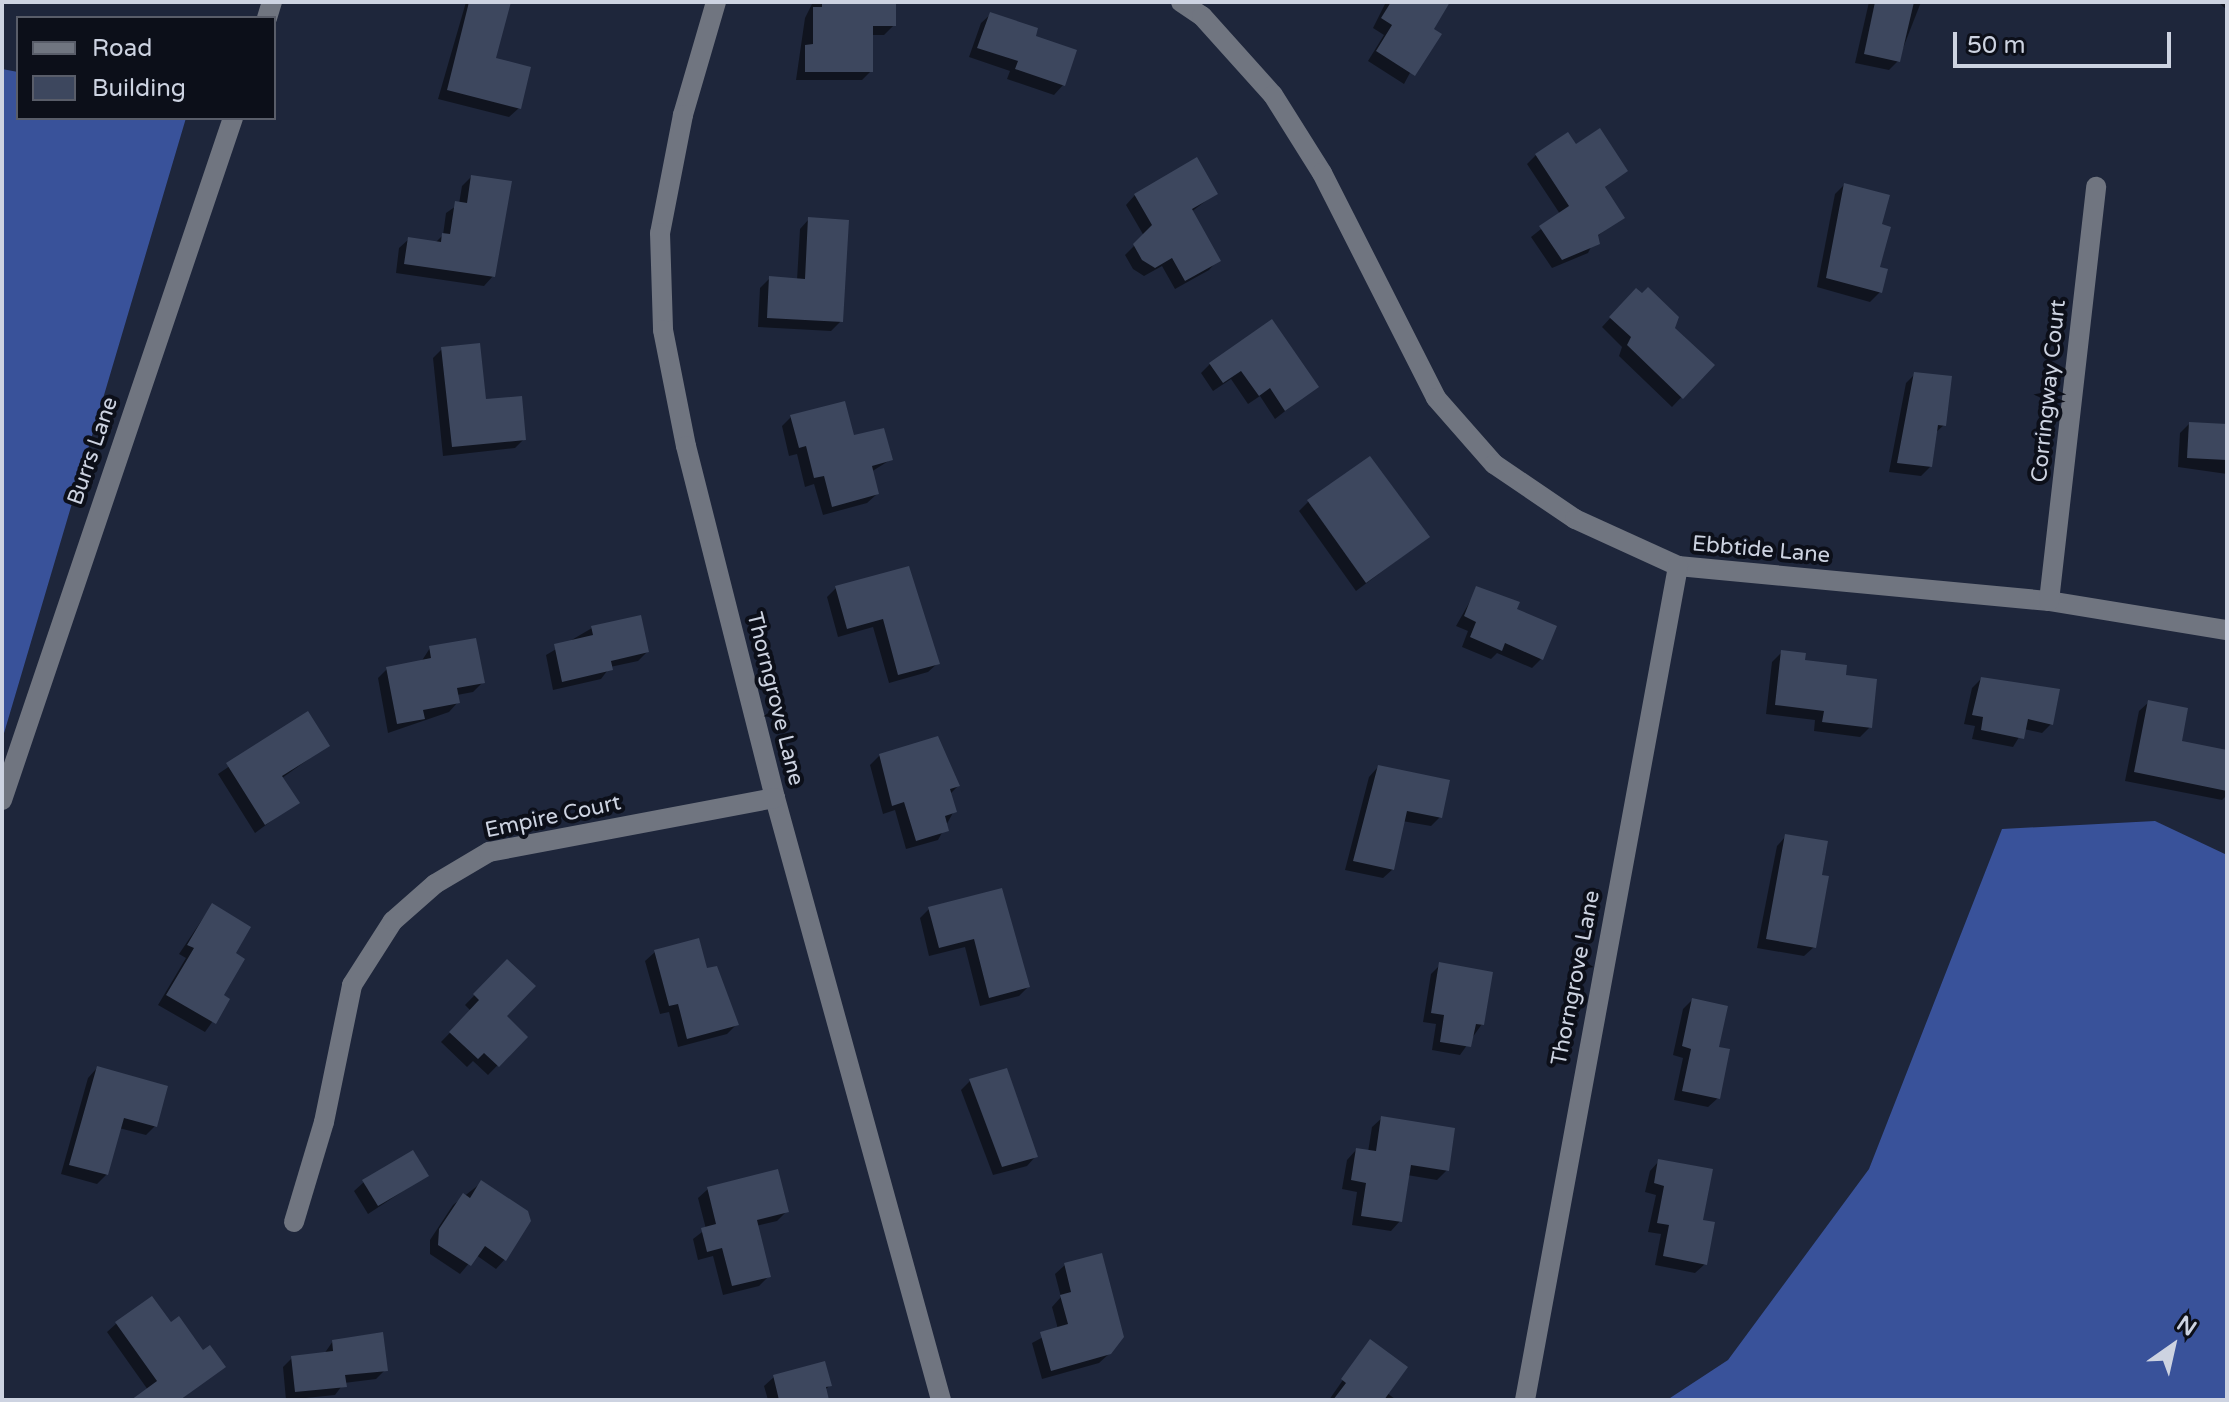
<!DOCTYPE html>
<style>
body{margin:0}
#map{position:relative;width:2229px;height:1402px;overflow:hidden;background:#1e263b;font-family:"Varela Round",sans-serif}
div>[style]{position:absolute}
.forest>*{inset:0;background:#39529a}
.shadow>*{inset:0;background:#0007}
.building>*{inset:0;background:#3d475e}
.minor>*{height:20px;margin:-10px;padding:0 10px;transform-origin:10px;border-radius:10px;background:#707580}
span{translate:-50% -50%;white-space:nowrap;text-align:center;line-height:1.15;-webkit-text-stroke:8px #0c0f19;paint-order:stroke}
.street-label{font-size:22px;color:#cdd3e1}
.frame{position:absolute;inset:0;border:4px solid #cdd3e1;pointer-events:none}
.legend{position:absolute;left:16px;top:16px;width:260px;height:104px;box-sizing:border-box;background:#0c0f19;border:2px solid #595d69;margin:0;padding:10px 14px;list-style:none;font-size:24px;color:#cdd3e1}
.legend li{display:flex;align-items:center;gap:16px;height:40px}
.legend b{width:40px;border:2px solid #595d69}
.north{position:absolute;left:2133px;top:1306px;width:80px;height:80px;-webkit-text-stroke:6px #0c0f19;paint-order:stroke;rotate:34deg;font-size:22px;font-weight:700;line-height:32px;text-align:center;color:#cdd3e1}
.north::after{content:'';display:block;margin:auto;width:28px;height:36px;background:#cdd3e1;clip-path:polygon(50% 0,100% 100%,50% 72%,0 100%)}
.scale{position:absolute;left:1953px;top:32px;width:218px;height:36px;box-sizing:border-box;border:4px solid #cdd3e1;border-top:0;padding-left:10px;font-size:24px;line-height:28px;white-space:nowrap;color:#cdd3e1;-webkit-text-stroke:6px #0c0f19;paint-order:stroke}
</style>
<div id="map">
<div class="forest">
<div style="clip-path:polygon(2px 69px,18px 72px,18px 118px,186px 118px,2px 740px)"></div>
<div style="clip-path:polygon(2155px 821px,2227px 855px,2227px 1400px,1667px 1400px,1728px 1360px,1869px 1169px,2002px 829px)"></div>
</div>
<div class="shadow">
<div style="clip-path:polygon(466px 2px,496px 2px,494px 60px,519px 108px,509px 117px,438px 99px)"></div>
<div style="clip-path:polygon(813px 2px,867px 2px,894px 25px,884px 35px,871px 35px,871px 71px,862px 80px,796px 80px,805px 18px)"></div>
<div style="clip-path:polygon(1386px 2px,1448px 2px,1404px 84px,1368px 61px,1384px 35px,1373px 28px)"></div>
<div style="clip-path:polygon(1869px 2px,1921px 2px,1898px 61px,1889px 70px,1855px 63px)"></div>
<div style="clip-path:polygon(2218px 2px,2227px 2px,2227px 10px)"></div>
<div style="clip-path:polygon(991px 14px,1033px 37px,1063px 85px,1054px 95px,1007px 79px,1010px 71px,969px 57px,981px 23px)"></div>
<div style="clip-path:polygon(1576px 146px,1625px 171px,1603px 189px,1622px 217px,1596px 237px,1588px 253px,1552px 268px,1531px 237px,1560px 214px,1527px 164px,1536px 155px)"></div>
<div style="clip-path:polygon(471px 177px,493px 276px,484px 286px,396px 273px,399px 248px,409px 239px,435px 243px,443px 235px,446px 213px,459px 204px,462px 186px)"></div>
<div style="clip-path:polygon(1844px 185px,1878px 268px,1880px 292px,1870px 302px,1817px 287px,1835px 194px)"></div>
<div style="clip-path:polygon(1215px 194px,1191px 212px,1218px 260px,1209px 270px,1175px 289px,1162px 266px,1144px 276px,1133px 269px,1125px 255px,1144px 236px,1126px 205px,1135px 195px)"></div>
<div style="clip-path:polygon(809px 219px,841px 321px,831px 331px,758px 327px,760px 288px,770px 278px,797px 280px,800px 229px)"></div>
<div style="clip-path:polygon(1636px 290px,1712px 365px,1672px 407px,1619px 356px,1622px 347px,1602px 327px)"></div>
<div style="clip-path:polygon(442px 349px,484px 401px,524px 439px,515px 448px,443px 456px,433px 358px)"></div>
<div style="clip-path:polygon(1210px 364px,1316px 387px,1275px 419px,1260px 396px,1248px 404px,1231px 379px,1213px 391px,1201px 373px)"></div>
<div style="clip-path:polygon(1915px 374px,1944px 425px,1934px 434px,1930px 467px,1921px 476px,1889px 472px,1906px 383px)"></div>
<div style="clip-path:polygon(791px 417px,852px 438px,890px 460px,871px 472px,877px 494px,867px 503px,823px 515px,814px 484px,805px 487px,797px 454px,789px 456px,782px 426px)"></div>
<div style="clip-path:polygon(2189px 424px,2227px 426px,2227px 474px,2178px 467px,2180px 433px)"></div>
<div style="clip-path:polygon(1309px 501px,1428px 537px,1356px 591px,1299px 511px)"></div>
<div style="clip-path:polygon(908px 569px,938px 663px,928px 672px,889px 683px,873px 627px,838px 637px,827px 597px,836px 588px)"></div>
<div style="clip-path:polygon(1477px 589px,1514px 610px,1541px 659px,1532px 668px,1497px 653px,1491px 659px,1462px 647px,1468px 631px,1456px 626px)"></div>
<div style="clip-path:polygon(592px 628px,647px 652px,638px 661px,610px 667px,601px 679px,553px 690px,546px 655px)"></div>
<div style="clip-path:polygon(430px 648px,482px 683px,473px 692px,457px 695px,458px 702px,449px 712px,388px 733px,378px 678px,387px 669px,421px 662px)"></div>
<div style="clip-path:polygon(1782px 652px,1843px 677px,1870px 727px,1860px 737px,1814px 731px,1815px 720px,1766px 714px,1772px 662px)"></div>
<div style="clip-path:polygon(1981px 679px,2058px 690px,2051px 724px,2042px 733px,2024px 729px,2013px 747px,1972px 739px,1975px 726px,1964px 724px,1972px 688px)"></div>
<div style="clip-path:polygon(2149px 702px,2179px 743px,2227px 752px,2227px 795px,2222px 800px,2125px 781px,2139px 711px)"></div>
<div style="clip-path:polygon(307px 714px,327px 746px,282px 778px,297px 802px,255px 833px,218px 774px)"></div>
<div style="clip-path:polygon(880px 755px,958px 786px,949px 795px,954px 811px,938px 840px,906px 849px,895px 810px,883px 814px,870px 765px)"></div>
<div style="clip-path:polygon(1378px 767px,1440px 817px,1431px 826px,1402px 821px,1393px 869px,1383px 878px,1345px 870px,1369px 777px)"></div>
<div style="clip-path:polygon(1786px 836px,1819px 876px,1814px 947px,1804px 956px,1757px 948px,1777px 846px)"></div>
<div style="clip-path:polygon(1001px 891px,1028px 987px,1019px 996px,980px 1006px,965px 947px,929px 956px,920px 918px,929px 909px)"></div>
<div style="clip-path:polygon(212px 905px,233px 954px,221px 996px,228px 1000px,205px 1032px,158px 1005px,186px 958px,179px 954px)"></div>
<div style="clip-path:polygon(655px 952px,706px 971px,737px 1024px,727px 1034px,678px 1047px,669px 1012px,660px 1014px,645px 961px)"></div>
<div style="clip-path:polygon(507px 962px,504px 1016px,525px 1037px,488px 1075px,473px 1061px,467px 1067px,441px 1042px,471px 1011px,465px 1005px)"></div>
<div style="clip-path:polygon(1440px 965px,1482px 1024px,1460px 1055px,1432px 1050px,1436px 1024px,1423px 1022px,1431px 974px)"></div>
<div style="clip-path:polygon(1692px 1000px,1717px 1049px,1718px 1098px,1708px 1107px,1674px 1100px,1683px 1058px,1673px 1055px,1683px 1009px)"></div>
<div style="clip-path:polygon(97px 1068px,155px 1126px,146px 1135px,119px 1128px,107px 1174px,97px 1184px,61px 1174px,88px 1078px)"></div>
<div style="clip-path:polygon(970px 1081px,1036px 1156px,1027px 1166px,993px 1175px,961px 1090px)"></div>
<div style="clip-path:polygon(1382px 1118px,1447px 1170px,1437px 1180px,1407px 1175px,1400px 1221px,1391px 1231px,1352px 1225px,1357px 1192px,1342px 1189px,1347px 1160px,1356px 1150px,1368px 1152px,1372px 1127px)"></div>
<div style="clip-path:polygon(1659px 1161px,1700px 1221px,1705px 1264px,1695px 1273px,1655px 1265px,1661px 1234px,1648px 1232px,1656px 1195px,1645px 1192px,1650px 1171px)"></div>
<div style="clip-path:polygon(426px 1176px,368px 1214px,354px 1191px,364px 1182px)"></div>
<div style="clip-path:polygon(481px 1183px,505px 1259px,496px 1269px,476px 1255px,460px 1274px,430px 1254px,430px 1240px,453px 1205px)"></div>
<div style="clip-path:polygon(708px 1189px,787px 1211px,777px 1221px,756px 1226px,769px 1276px,759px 1286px,723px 1295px,713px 1256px,698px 1260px,693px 1239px,706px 1229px,698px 1198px)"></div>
<div style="clip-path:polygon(1065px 1265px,1110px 1353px,1099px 1363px,1042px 1379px,1032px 1343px,1058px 1329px,1052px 1307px,1061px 1297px,1055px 1274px)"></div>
<div style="clip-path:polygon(117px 1323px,170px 1325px,223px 1367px,180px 1400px,137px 1400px,148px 1390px,107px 1332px)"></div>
<div style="clip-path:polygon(333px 1341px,385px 1370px,376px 1379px,344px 1383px,335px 1395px,286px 1400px,283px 1367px,292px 1358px,324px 1354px)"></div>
<div style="clip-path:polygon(1370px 1341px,1387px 1393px,1395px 1399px,1329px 1400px)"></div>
<div style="clip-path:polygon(774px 1377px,830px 1385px,824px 1391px,827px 1400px,768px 1400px,764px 1386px)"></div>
</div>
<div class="building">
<div style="clip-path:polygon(469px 2px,511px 2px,496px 58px,531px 67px,521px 109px,447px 90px)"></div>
<div style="clip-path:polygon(822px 2px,896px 2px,896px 26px,873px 26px,873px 72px,805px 72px,805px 45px,813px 44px,813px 7px,822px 7px)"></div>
<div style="clip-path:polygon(1391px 2px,1450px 2px,1434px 29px,1442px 34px,1415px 76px,1376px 51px,1392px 25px,1381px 18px)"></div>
<div style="clip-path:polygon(1875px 2px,1914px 2px,1900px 62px,1864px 54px)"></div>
<div style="clip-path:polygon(990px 12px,1038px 28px,1036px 36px,1077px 50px,1065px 86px,1015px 69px,1018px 61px,977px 48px)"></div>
<div style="clip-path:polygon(1600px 128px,1628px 171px,1605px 187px,1625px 218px,1598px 235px,1600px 244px,1562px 260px,1539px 226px,1569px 206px,1535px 154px,1568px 132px,1576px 144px)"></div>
<div style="clip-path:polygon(1197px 157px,1218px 194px,1192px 209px,1221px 261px,1185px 281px,1172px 258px,1155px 268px,1142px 260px,1133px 244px,1152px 225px,1134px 194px)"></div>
<div style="clip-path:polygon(471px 175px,512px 181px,495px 277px,404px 264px,408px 237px,441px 242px,442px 233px,450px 234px,455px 201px,467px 203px)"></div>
<div style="clip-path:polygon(1844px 183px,1890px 195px,1882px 224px,1891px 227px,1880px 267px,1888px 269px,1882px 293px,1826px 278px)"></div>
<div style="clip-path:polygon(808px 217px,849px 220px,843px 322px,767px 318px,769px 276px,805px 279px)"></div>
<div style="clip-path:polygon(1648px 287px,1679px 317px,1675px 328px,1715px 365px,1683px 399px,1627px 345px,1631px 337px,1609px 317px,1636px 288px,1642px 293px)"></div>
<div style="clip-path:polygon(1272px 319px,1319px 387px,1285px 411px,1270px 388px,1259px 396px,1241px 371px,1223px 383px,1209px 363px)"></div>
<div style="clip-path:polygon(480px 343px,486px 399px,522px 396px,526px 440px,452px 447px,441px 347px)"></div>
<div style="clip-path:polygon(1914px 372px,1952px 376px,1946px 426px,1938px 425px,1932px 467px,1897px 463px)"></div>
<div style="clip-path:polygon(845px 401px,854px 435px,884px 428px,893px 460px,872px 466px,879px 494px,832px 507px,824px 476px,814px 478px,806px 446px,799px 448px,790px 415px)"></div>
<div style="clip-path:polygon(2189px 422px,2227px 424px,2227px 460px,2187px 458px)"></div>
<div style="clip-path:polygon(1370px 456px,1430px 537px,1366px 583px,1307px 500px)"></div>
<div style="clip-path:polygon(909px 566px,940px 664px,898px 675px,883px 619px,847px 629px,835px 586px)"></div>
<div style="clip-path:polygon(1476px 586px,1520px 602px,1517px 609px,1557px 626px,1543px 660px,1505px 643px,1502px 651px,1470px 637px,1476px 622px,1464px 616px)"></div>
<div style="clip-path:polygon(641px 615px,649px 652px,611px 661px,613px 670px,562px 682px,554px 644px,593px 635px,591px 626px)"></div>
<div style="clip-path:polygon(476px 638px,485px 683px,457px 688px,460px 703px,423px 710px,425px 719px,397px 724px,386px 667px,431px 658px,429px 646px)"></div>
<div style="clip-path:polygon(1781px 650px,1806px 653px,1805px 660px,1847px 665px,1846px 675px,1877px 679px,1872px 728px,1822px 722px,1824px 711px,1775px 705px)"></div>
<div style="clip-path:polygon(1981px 677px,2060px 689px,2053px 725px,2028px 719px,2024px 739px,1981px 730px,1983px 717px,1972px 715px)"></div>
<div style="clip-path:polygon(2148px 700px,2188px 708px,2182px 741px,2227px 750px,2227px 791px,2134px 772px)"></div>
<div style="clip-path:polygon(308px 711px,330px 746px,282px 776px,300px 803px,265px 825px,226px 763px)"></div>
<div style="clip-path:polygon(938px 736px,960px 786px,950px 789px,957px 812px,945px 816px,949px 831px,916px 841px,904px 802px,892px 806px,879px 754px)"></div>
<div style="clip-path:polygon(1378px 765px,1450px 780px,1442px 818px,1407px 811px,1394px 870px,1353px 861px)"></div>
<div style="clip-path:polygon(1785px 834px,1828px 841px,1822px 875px,1829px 876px,1816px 948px,1766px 939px)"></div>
<div style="clip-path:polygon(1002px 888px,1030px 987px,989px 998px,974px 939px,939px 948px,928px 907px)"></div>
<div style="clip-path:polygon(212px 903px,251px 927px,236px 953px,245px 959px,224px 995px,230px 999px,216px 1024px,166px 995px,194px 948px,187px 945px)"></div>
<div style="clip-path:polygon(699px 938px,707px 968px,717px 966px,739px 1025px,687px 1039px,678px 1004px,669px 1006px,654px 950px)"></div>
<div style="clip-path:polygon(507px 959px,536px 986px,507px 1016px,528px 1037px,499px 1067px,484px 1053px,478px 1059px,449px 1032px,479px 1000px,473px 994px)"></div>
<div style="clip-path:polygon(1439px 962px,1493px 972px,1484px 1025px,1476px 1024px,1471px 1047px,1440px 1042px,1444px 1015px,1431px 1013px)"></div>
<div style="clip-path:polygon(1692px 998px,1728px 1006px,1719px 1047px,1730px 1049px,1720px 1099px,1682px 1091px,1691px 1049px,1682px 1046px)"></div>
<div style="clip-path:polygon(97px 1066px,168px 1086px,157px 1127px,124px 1118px,108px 1175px,69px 1165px)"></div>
<div style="clip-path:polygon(1007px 1068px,1038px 1157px,1002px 1167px,969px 1079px)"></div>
<div style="clip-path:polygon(1381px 1116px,1455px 1128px,1449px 1171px,1411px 1165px,1402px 1222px,1361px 1216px,1366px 1183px,1351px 1180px,1356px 1148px,1376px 1151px)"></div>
<div style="clip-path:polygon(413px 1150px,429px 1176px,378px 1206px,362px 1180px)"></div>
<div style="clip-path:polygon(1658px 1159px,1713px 1169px,1703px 1220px,1715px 1222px,1707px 1265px,1663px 1256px,1669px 1225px,1657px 1223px,1664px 1186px,1654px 1183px)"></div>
<div style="clip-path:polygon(778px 1169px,789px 1212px,757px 1220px,771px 1277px,732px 1286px,722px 1248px,707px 1252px,701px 1228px,716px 1224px,707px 1187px)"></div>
<div style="clip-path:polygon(481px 1180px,528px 1211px,531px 1221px,506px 1261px,485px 1246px,471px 1266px,438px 1245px,439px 1229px,463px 1193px,470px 1198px)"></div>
<div style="clip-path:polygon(1102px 1253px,1124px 1337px,1111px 1354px,1051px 1371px,1040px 1332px,1068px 1324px,1060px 1295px,1071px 1292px,1064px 1263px)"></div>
<div style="clip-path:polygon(152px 1296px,171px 1322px,179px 1316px,203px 1350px,210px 1345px,226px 1367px,180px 1400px,131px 1400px,157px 1381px,115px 1322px)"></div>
<div style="clip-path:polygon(383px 1332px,388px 1371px,345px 1375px,347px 1387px,295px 1392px,291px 1356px,333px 1351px,332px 1340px)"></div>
<div style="clip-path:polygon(1370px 1339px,1408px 1367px,1384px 1400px,1333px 1400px,1346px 1383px,1341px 1379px)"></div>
<div style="clip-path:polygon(825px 1361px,832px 1386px,826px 1387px,829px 1400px,779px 1400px,773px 1375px)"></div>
</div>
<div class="minor">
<div style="left:716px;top:2px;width:118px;rotate:106.3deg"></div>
<div style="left:683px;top:115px;width:120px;rotate:101deg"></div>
<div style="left:660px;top:233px;width:97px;rotate:88.2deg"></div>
<div style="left:663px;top:330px;width:118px;rotate:78.8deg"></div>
<div style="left:686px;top:446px;width:363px;rotate:75.8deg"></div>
<div style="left:775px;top:798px;width:624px;rotate:74.58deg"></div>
<div style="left:1181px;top:2px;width:25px;rotate:34deg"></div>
<div style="left:1202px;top:16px;width:106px;rotate:48.1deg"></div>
<div style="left:1273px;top:95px;width:92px;rotate:57.9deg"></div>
<div style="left:1322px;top:173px;width:252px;rotate:63.1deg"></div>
<div style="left:1436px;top:398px;width:88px;rotate:48.7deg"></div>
<div style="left:1494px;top:464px;width:98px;rotate:34.2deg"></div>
<div style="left:1575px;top:519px;width:113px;rotate:24.5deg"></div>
<div style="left:1678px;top:566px;width:373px;rotate:5.4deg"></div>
<div style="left:2049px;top:601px;width:180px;rotate:9.3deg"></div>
<div style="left:267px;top:18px;width:17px;rotate:-73deg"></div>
<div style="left:2049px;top:601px;width:417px;rotate:-83.5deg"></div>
<div style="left:2px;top:800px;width:720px;rotate:-71.29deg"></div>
<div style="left:294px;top:1222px;width:104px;rotate:-73.3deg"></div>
<div style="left:324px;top:1122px;width:140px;rotate:-78.4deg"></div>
<div style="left:352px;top:985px;width:76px;rotate:-57.4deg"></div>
<div style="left:393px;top:921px;width:56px;rotate:-41.4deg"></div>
<div style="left:435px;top:884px;width:63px;rotate:-30.7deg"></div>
<div style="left:489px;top:852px;width:291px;rotate:-10.7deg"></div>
<div style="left:1525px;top:1400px;width:848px;rotate:-79.6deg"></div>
</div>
<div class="street-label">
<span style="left:2049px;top:391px;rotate:-84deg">Corringway Court</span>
<span style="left:93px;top:451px;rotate:-71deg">Burrs Lane</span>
<span style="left:1761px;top:550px;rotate:5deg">Ebbtide Lane</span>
<span style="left:775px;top:699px;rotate:76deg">Thorngrove Lane</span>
<span style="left:553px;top:817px;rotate:-12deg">Empire Court</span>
<span style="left:1576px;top:978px;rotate:-79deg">Thorngrove Lane</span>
</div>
<div class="frame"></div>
<ul class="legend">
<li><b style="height:10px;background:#707580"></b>Road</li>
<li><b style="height:22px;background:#3d475e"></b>Building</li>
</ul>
<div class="north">N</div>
<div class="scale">50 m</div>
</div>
